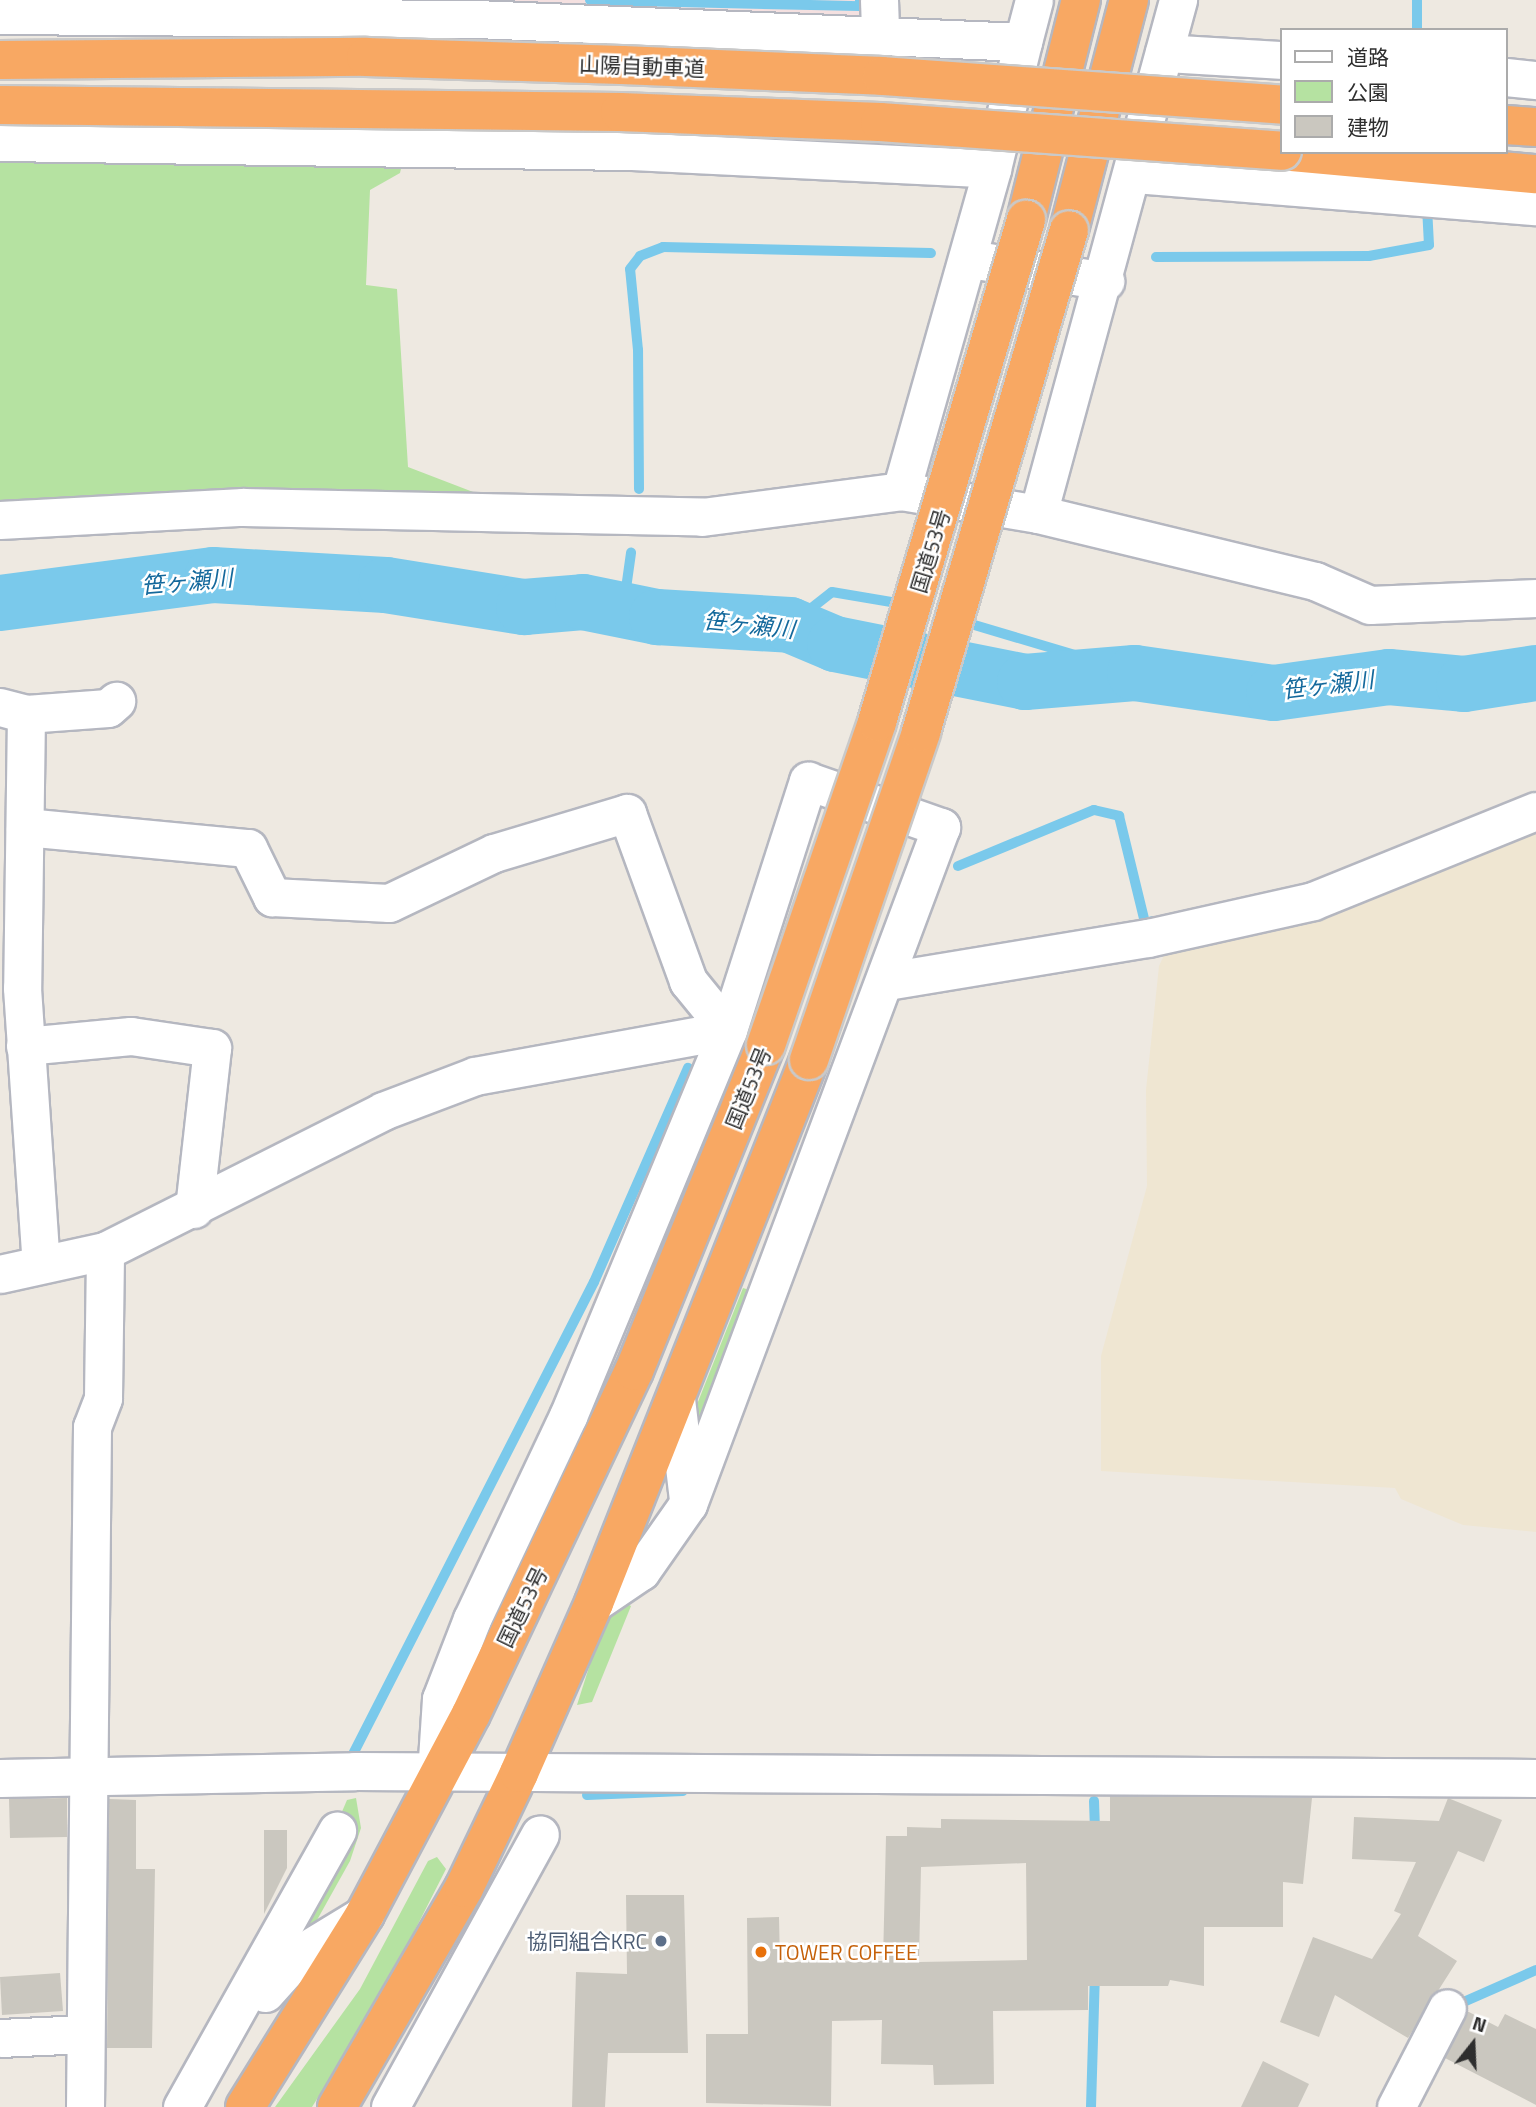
<!DOCTYPE html>
<meta charset="utf-8">
<style>
body{margin:0}
#map{position:relative;width:1536px;height:2107px;overflow:hidden;background:#eee9e1;font-family:"Titillium Web","Noto Sans JP",sans-serif}
div>[style]{position:absolute}
.education>*{inset:0;background:#efe6d2}
.medical>*{inset:0;background:#f4e0e0}
.green>*{inset:0;background:#b5e2a1}
.stream>*{height:10px;margin:-5px;padding:0 5px;transform-origin:5px;border-radius:5px;background:#7ac9eb}
.river>*{height:56px;margin:-28px;padding:0 28px;transform-origin:28px;border-radius:28px;background:#7ac9eb}
.building>*{inset:0;background:#cac7bf}
.roads{filter:drop-shadow(2px 0 #b5b7c0) drop-shadow(-2px 0 #b5b7c0) drop-shadow(0 2px #b5b7c0) drop-shadow(0 -2px #b5b7c0)}
.street>*{height:37px;margin:-18.5px;padding:0 18.5px;transform-origin:18.5px;border-radius:18.5px;background:#fff}
.highway>*{height:38px;margin:-19px;padding:0 19px;transform-origin:19px;border-radius:19px;background:#f8a863}
.bridges{filter:drop-shadow(2px 0 #c9c9c9) drop-shadow(-2px 0 #c9c9c9) drop-shadow(0 2px #c9c9c9) drop-shadow(0 -2px #c9c9c9)}
.highway-bridge>*{height:38px;margin:-19px;padding:0 19px;transform-origin:19px;border-radius:19px;background:#f8a863}
.dots>*{width:19px;height:19px;translate:-50% -50%;box-sizing:border-box;border:4px solid #fff;border-radius:50%}
span{translate:-50% -50%;white-space:nowrap;text-align:center;line-height:1.15;-webkit-text-stroke:5px #fff;paint-order:stroke}
.street-label{font-size:21px;color:#2e2e2e}
.service-label{font-size:21px;color:#4e5e75}
.right{translate:-100% -50%;text-align:right}
.food-label{font-size:21px;color:#c56008}
.left{translate:0 -50%;text-align:left}
.water-label{font-size:23px;color:#14699c;font-style:italic}
.legend{position:absolute;left:1280px;top:28px;width:228px;height:126px;box-sizing:border-box;background:#fff;border:2px solid #ababab;margin:0;padding:9px 12px;list-style:none;font-size:21px;color:#2e2e2e}
.legend li{display:flex;align-items:center;gap:14px;height:35px}
.legend b{width:35px;border:2px solid #ababab}
.north{position:absolute;left:1438px;top:2009px;width:70px;height:70px;-webkit-text-stroke:5px #fff;paint-order:stroke;rotate:18deg;font-size:19px;font-weight:700;line-height:28px;text-align:center;color:#2e2e2e}
.north::after{content:'';display:block;margin:auto;width:24px;height:32px;background:#2e2e2e;clip-path:polygon(50% 0,100% 100%,50% 72%,0 100%)}
</style>
<div id="map">
<div class="education">
<div style="clip-path:polygon(1536px 820px,1536px 1532px,1463px 1525px,1401px 1499px,1395px 1488px,1101px 1471px,1101px 1356px,1147px 1186px,1146px 1090px,1159px 966px,1166px 951px,1315px 912px,1330px 915px,1380px 894px,1388px 878px)"></div>
</div>
<div class="medical">
<div style="clip-path:polygon(0 0,865px 0,865px 7px,857px 16px)"></div>
</div>
<div class="green">
<div style="clip-path:polygon(403px 160px,400px 173px,370px 190px,366px 285px,397px 289px,408px 467px,507px 505px,0 512px,0 162px)"></div>
<div style="clip-path:polygon(743px 1288px,762px 1294px,695px 1462px,692px 1417px)"></div>
<div style="clip-path:polygon(622px 1601px,631px 1606px,592px 1702px,577px 1705px,604px 1620px)"></div>
<div style="clip-path:polygon(356px 1798px,361px 1828px,350px 1861px,312px 1929px,282px 1962px,338px 1821px,347px 1800px)"></div>
<div style="clip-path:polygon(437px 1857px,446px 1869px,382px 1995px,312px 2107px,275px 2107px,360px 1989px,428px 1861px)"></div>
</div>
<div class="stream">
<div style="left:590px;top:0;width:270px;rotate:1.3deg"></div>
<div style="left:860px;top:6px;width:6px;rotate:-90deg"></div>
<div style="left:1417px;top:0;width:30px;rotate:90deg"></div>
<div style="left:1156px;top:257px;width:213px;rotate:-0.3deg"></div>
<div style="left:1369px;top:256px;width:61px;rotate:-10.4deg"></div>
<div style="left:1429px;top:245px;width:39px;rotate:-93deg"></div>
<div style="left:639px;top:489px;width:139px;rotate:-90.4deg"></div>
<div style="left:638px;top:350px;width:81px;rotate:-95.6deg"></div>
<div style="left:630px;top:269px;width:16px;rotate:-52deg"></div>
<div style="left:640px;top:256px;width:25px;rotate:-21deg"></div>
<div style="left:663px;top:247px;width:268px;rotate:1.3deg"></div>
<div style="left:623px;top:610px;width:58px;rotate:-82deg"></div>
<div style="left:961px;top:621px;width:182px;rotate:16.6deg"></div>
<div style="left:790px;top:625px;width:53px;rotate:-38.2deg"></div>
<div style="left:832px;top:592px;width:72px;rotate:9.6deg"></div>
<div style="left:958px;top:866px;width:147px;rotate:-22.4deg"></div>
<div style="left:1094px;top:810px;width:26px;rotate:13deg"></div>
<div style="left:1119px;top:816px;width:110px;rotate:76.3deg"></div>
<div style="left:1145px;top:923px;width:8px;rotate:-14deg"></div>
<div style="left:351px;top:1758px;width:534px;rotate:-62.96deg"></div>
<div style="left:594px;top:1282px;width:234px;rotate:-66.3deg"></div>
<div style="left:587px;top:1795px;width:96px;rotate:-2.4deg"></div>
<div style="left:1094px;top:1801px;width:31px;rotate:88deg"></div>
<div style="left:1459px;top:2004px;width:84px;rotate:-23.8deg"></div>
<div style="left:1091px;top:2107px;width:134px;rotate:-88.3deg"></div>
</div>
<div class="river">
<div style="left:0;top:603px;width:215px;rotate:-7.5deg"></div>
<div style="left:213px;top:575px;width:173px;rotate:3.3deg"></div>
<div style="left:386px;top:585px;width:140px;rotate:9.1deg"></div>
<div style="left:524px;top:607px;width:59px;rotate:-4.8deg"></div>
<div style="left:583px;top:602px;width:76px;rotate:11.5deg"></div>
<div style="left:657px;top:617px;width:133px;rotate:3.4deg"></div>
<div style="left:790px;top:625px;width:49px;rotate:22.9deg"></div>
<div style="left:835px;top:644px;width:194px;rotate:11.3deg"></div>
<div style="left:1025px;top:682px;width:110px;rotate:-4.7deg"></div>
<div style="left:1135px;top:673px;width:140px;rotate:8.2deg"></div>
<div style="left:1274px;top:693px;width:116px;rotate:-7.9deg"></div>
<div style="left:1389px;top:677px;width:75px;rotate:5.3deg"></div>
<div style="left:1464px;top:684px;width:73px;rotate:-8.7deg"></div>
</div>
<div class="building">
<div style="clip-path:polygon(evenodd,1110px 1796px,1312px 1798px,1303px 1884px,1283px 1882px,1283px 1927px,1204px 1927px,1204px 1986px,1170px 1980px,1168px 1986px,1088px 1986px,1088px 2010px,993px 2011px,994px 2084px,934px 2085px,933px 2065px,881px 2064px,882px 2020px,832px 2021px,831px 2106px,706px 2103px,706px 2034px,748px 2034px,747px 1918px,779px 1917px,780px 1962px,883px 1961px,886px 1836px,907px 1836px,907px 1827px,941px 1828px,941px 1819px,1110px 1821px,1110px 1796px,1026px 1863px,1027px 1960px,919px 1962px,921px 1867px,1026px 1863px)"></div>
<div style="clip-path:polygon(67px 1798px,67px 1837px,10px 1838px,9px 1799px)"></div>
<div style="clip-path:polygon(1448px 1798px,1502px 1820px,1484px 1862px,1458px 1851px,1418px 1936px,1457px 1961px,1408px 2038px,1335px 1995px,1319px 2037px,1280px 2022px,1313px 1937px,1372px 1959px,1401px 1914px,1394px 1911px,1416px 1862px,1352px 1859px,1354px 1817px,1439px 1821px)"></div>
<div style="clip-path:polygon(109px 1799px,136px 1800px,136px 1869px,155px 1869px,152px 2048px,107px 2048px)"></div>
<div style="clip-path:polygon(264px 1830px,287px 1830px,287px 1868px,264px 1914px)"></div>
<div style="clip-path:polygon(626px 1895px,684px 1895px,688px 2053px,608px 2053px,605px 2107px,572px 2107px,576px 1972px,627px 1974px)"></div>
<div style="clip-path:polygon(60px 1973px,63px 2011px,2px 2015px,0 1977px)"></div>
<div style="clip-path:polygon(1467px 2011px,1498px 2027px,1505px 2014px,1536px 2029px,1536px 2105px,1445px 2058px)"></div>
<div style="clip-path:polygon(1263px 2061px,1309px 2084px,1298px 2107px,1241px 2107px)"></div>
</div>
<div class="roads">
<div class="street">
<div style="left:879px;top:0;width:34px;rotate:88deg"></div>
<div style="left:0;top:15px;width:476px;rotate:0.5deg"></div>
<div style="left:476px;top:19px;width:547px;rotate:2.41deg"></div>
<div style="left:1023px;top:42px;width:43px;rotate:-75.3deg"></div>
<div style="left:1164px;top:53px;width:118px;rotate:3.4deg"></div>
<div style="left:1506px;top:77px;width:30px;rotate:6deg"></div>
<div style="left:0;top:142px;width:630px;rotate:0.82deg"></div>
<div style="left:630px;top:151px;width:362px;rotate:2.8deg"></div>
<div style="left:992px;top:169px;width:131px;rotate:-76.3deg"></div>
<div style="left:1135px;top:174px;width:402px;rotate:4.6deg"></div>
<div style="left:982px;top:261px;width:125px;rotate:9.2deg"></div>
<div style="left:901px;top:491px;width:335px;rotate:-74.2deg"></div>
<div style="left:1038px;top:514px;width:533px;rotate:-74.76deg"></div>
<div style="left:0;top:520px;width:243px;rotate:-3.1deg"></div>
<div style="left:243px;top:507px;width:459px;rotate:1.2deg"></div>
<div style="left:702px;top:517px;width:201px;rotate:-7.4deg"></div>
<div style="left:901px;top:491px;width:139px;rotate:9.5deg"></div>
<div style="left:1038px;top:514px;width:285px;rotate:13.6deg"></div>
<div style="left:1315px;top:581px;width:60px;rotate:23.6deg"></div>
<div style="left:1370px;top:605px;width:166px;rotate:-2.4deg"></div>
<div style="left:0;top:707px;width:27px;rotate:15deg"></div>
<div style="left:26px;top:714px;width:274px;rotate:90.8deg"></div>
<div style="left:22px;top:988px;width:277px;rotate:86.1deg"></div>
<div style="left:26px;top:714px;width:82px;rotate:-4.2deg"></div>
<div style="left:108px;top:708px;width:11px;rotate:-41deg"></div>
<div style="left:25px;top:827px;width:224px;rotate:5.4deg"></div>
<div style="left:248px;top:848px;width:55px;rotate:63.9deg"></div>
<div style="left:272px;top:897px;width:117px;rotate:2.9deg"></div>
<div style="left:389px;top:903px;width:116px;rotate:-25.5deg"></div>
<div style="left:494px;top:853px;width:139px;rotate:-16.7deg"></div>
<div style="left:627px;top:813px;width:179px;rotate:70deg"></div>
<div style="left:688px;top:981px;width:63px;rotate:50.8deg"></div>
<div style="left:728px;top:1030px;width:418px;rotate:112.5deg"></div>
<div style="left:568px;top:1416px;width:225px;rotate:115.3deg"></div>
<div style="left:472px;top:1619px;width:86px;rotate:111.2deg"></div>
<div style="left:441px;top:1699px;width:75px;rotate:93.8deg"></div>
<div style="left:887px;top:981px;width:265px;rotate:-9.4deg"></div>
<div style="left:1148px;top:938px;width:169px;rotate:-12.6deg"></div>
<div style="left:1313px;top:901px;width:240px;rotate:-22deg"></div>
<div style="left:25px;top:1046px;width:106px;rotate:-5.4deg"></div>
<div style="left:131px;top:1036px;width:82px;rotate:8.4deg"></div>
<div style="left:212px;top:1048px;width:162px;rotate:96.4deg"></div>
<div style="left:0;top:1274px;width:107px;rotate:-12.4deg"></div>
<div style="left:105px;top:1251px;width:311px;rotate:-26.7deg"></div>
<div style="left:383px;top:1111px;width:98px;rotate:-20.8deg"></div>
<div style="left:475px;top:1076px;width:257px;rotate:-10.3deg"></div>
<div style="left:728px;top:1030px;width:262px;rotate:-72.2deg"></div>
<div style="left:808px;top:781px;width:141px;rotate:19.1deg"></div>
<div style="left:941px;top:827px;width:723px;rotate:110.49deg"></div>
<div style="left:688px;top:1504px;width:82px;rotate:125deg"></div>
<div style="left:641px;top:1571px;width:57px;rotate:145.8deg"></div>
<div style="left:676px;top:1399px;width:101px;rotate:83.2deg"></div>
<div style="left:0;top:1778px;width:355px;rotate:-1.1deg"></div>
<div style="left:355px;top:1771px;width:1181px;rotate:0.34deg"></div>
<div style="left:265px;top:1993px;width:54px;rotate:-48deg"></div>
<div style="left:301px;top:1953px;width:75px;rotate:-31.4deg"></div>
<div style="left:0;top:2038px;width:84px;rotate:-2.7deg"></div>
<div style="left:85px;top:2107px;width:680px;rotate:-89.41deg"></div>
<div style="left:92px;top:1427px;width:31px;rotate:-69deg"></div>
<div style="left:103px;top:1398px;width:147px;rotate:-89.2deg"></div>
<div style="left:182px;top:2107px;width:317px;rotate:-60.7deg"></div>
<div style="left:390px;top:2107px;width:311px;rotate:-61.2deg"></div>
<div style="left:1396px;top:2107px;width:111px;rotate:-62.7deg"></div>
</div>
<div class="highway">
<div style="left:1506px;top:125px;width:30px;rotate:4deg"></div>
<div style="left:1292px;top:152px;width:245px;rotate:5.2deg"></div>
<div style="left:1026px;top:220px;width:227px;rotate:-76deg"></div>
<div style="left:1069px;top:230px;width:238px;rotate:-75.4deg"></div>
<div style="left:245px;top:2107px;width:227px;rotate:-58.1deg"></div>
<div style="left:365px;top:1914px;width:226px;rotate:-62.1deg"></div>
<div style="left:471px;top:1714px;width:380px;rotate:-64.6deg"></div>
<div style="left:634px;top:1371px;width:352px;rotate:-68deg"></div>
<div style="left:337px;top:2107px;width:253px;rotate:-59.9deg"></div>
<div style="left:464px;top:1888px;width:127px;rotate:-64.4deg"></div>
<div style="left:519px;top:1773px;width:186px;rotate:-66.2deg"></div>
<div style="left:594px;top:1603px;width:584px;rotate:-68.4deg"></div>
</div>
</div>
<div class="bridges">
<div class="highway-bridge">
<div style="left:0;top:60px;width:366px;rotate:-0.5deg"></div>
<div style="left:366px;top:57px;width:256px;rotate:1.8deg"></div>
<div style="left:622px;top:65px;width:260px;rotate:2.4deg"></div>
<div style="left:882px;top:76px;width:401px;rotate:4.1deg"></div>
<div style="left:0;top:105px;width:620px;rotate:0.65deg"></div>
<div style="left:620px;top:112px;width:260px;rotate:2.2deg"></div>
<div style="left:880px;top:122px;width:403px;rotate:4.1deg"></div>
<div style="left:766px;top:1045px;width:342px;rotate:-71deg"></div>
<div style="left:877px;top:722px;width:524px;rotate:-73.47deg"></div>
<div style="left:809px;top:1060px;width:347px;rotate:-71.1deg"></div>
<div style="left:921px;top:732px;width:523px;rotate:-73.57deg"></div>
</div>
</div>
<div class="dots">
<div style="left:661px;top:1941px;background:#5c6f8a"></div>
<div style="left:761px;top:1952px;background:#e8710a"></div>
</div>
<div class="street-label">
<span style="left:642px;top:66px;rotate:2deg">山陽自動車道</span>
<span style="left:930px;top:551px;rotate:-73deg">国道53号</span>
<span style="left:748px;top:1088px;rotate:-68deg">国道53号</span>
<span style="left:522px;top:1607px;rotate:-64deg">国道53号</span>
</div>
<div class="service-label">
<span class="right" style="left:647px;top:1941px">協同組合KRC</span>
</div>
<div class="food-label">
<span class="left" style="left:775px;top:1952px">TOWER COFFEE</span>
</div>
<div class="water-label">
<span style="left:187px;top:582px;rotate:-5deg">笹ヶ瀬川</span>
<span style="left:749px;top:625px;rotate:6deg">笹ヶ瀬川</span>
<span style="left:1328px;top:685px;rotate:-7deg">笹ヶ瀬川</span>
</div>
<ul class="legend">
<li><b style="height:9px;background:#fff"></b>道路</li>
<li><b style="height:19px;background:#b5e2a1"></b>公園</li>
<li><b style="height:19px;background:#cac7bf"></b>建物</li>
</ul>
<div class="north">N</div>
</div>
